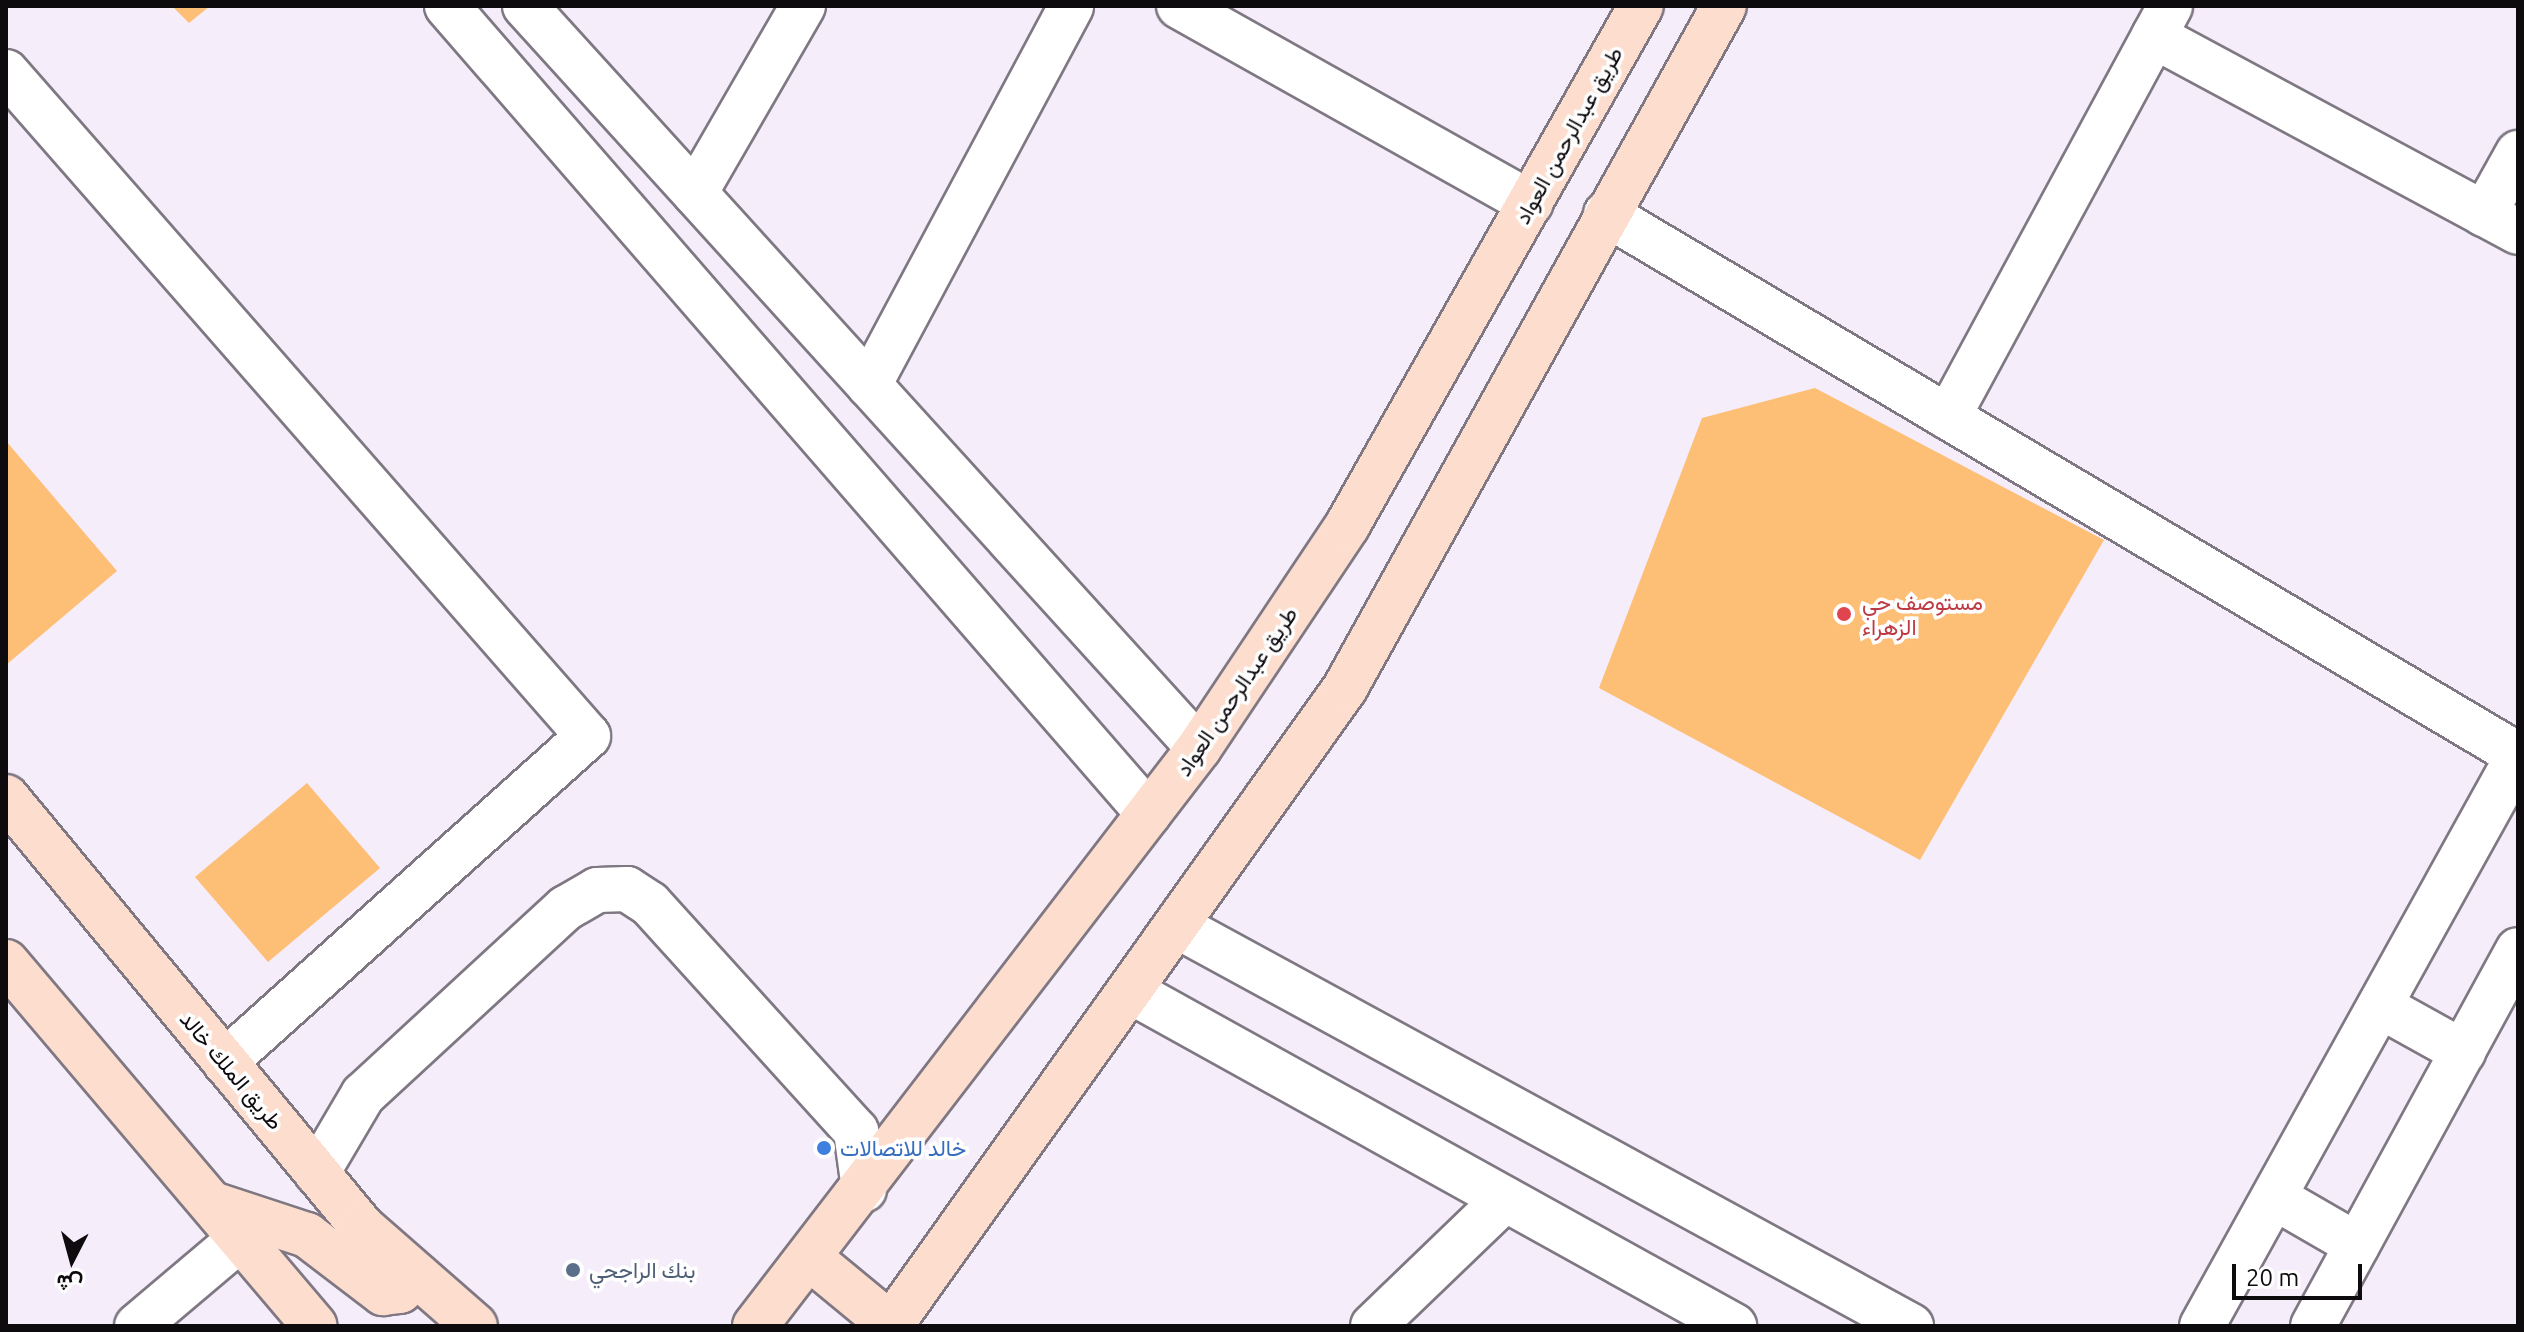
<!DOCTYPE html>
<meta charset="utf-8">
<style>
body{margin:0}
#map{position:relative;width:2524px;height:1332px;overflow:hidden;background:#f6edfa;font-family:Ubuntu,Vazirmatn,sans-serif}
div>[style]{position:absolute}
.building>*{inset:0;background:#fdbe76}
.roads{filter:drop-shadow(2px 0 #7f7883) drop-shadow(-2px 0 #7f7883) drop-shadow(0 2px #7f7883) drop-shadow(0 -2px #7f7883)}
.minor>*{height:44px;margin:-22px;padding:0 22px;transform-origin:22px;border-radius:22px;background:#fff}
.major>*{height:44px;margin:-22px;padding:0 22px;transform-origin:22px;border-radius:22px;background:#fddece}
.dots>*{width:22px;height:22px;translate:-50% -50%;box-sizing:border-box;border:4px solid #fefefe;border-radius:50%}
span{translate:-50% -50%;white-space:nowrap;text-align:center;line-height:1.15;-webkit-text-stroke:7px #fefefe;paint-order:stroke}
.street-label{font-size:22px;color:#0e0b0f}
.health-label{font-size:22px;color:#be3a42}
.left{translate:0 -50%;text-align:left}
.shop-label{font-size:22px;color:#366cbe}
.service-label{font-size:22px;color:#4e5e75}
.frame{position:absolute;inset:0;border:8px solid #0e0b0f;pointer-events:none}
.north{position:absolute;left:32px;top:1220px;width:80px;height:80px;-webkit-text-stroke:6px #fefefe;paint-order:stroke;rotate:186deg;font-size:22px;font-weight:700;line-height:32px;text-align:center;color:#0e0b0f}
.north::after{content:'';display:block;margin:auto;width:28px;height:36px;background:#0e0b0f;clip-path:polygon(50% 0,100% 100%,50% 72%,0 100%)}
.scale{position:absolute;left:2232px;top:1264px;width:130px;height:36px;box-sizing:border-box;border:4px solid #0e0b0f;border-top:0;padding-left:10px;font-size:24px;line-height:28px;white-space:nowrap;color:#0e0b0f;-webkit-text-stroke:6px #fefefe;paint-order:stroke}
</style>
<div id="map">
<div class="building">
<div style="clip-path:polygon(172px 6px,210px 6px,189px 23px)"></div>
<div style="clip-path:polygon(1815px 388px,2104px 540px,1920px 860px,1599px 688px,1702px 418px)"></div>
<div style="clip-path:polygon(6px 441px,117px 571px,6px 665px)"></div>
<div style="clip-path:polygon(307px 783px,380px 868px,268px 962px,195px 877px)"></div>
</div>
<div class="roads">
<div class="minor">
<div style="left:447px;top:6px;width:1070px;rotate:49.02deg"></div>
<div style="left:525px;top:6px;width:1002px;rotate:47.75deg"></div>
<div style="left:1179px;top:6px;width:403px;rotate:29.3deg"></div>
<div style="left:2154px;top:36px;width:413px;rotate:28.3deg"></div>
<div style="left:6px;top:72px;width:883px;rotate:48.77deg"></div>
<div style="left:588px;top:736px;width:488px;rotate:138.1deg"></div>
<div style="left:695px;top:193px;width:216px;rotate:-60deg"></div>
<div style="left:1606px;top:214px;width:1060px;rotate:30.68deg"></div>
<div style="left:2484px;top:214px;width:70px;rotate:-60.9deg"></div>
<div style="left:869px;top:385px;width:429px;rotate:-61.9deg"></div>
<div style="left:1948px;top:417px;width:467px;rotate:-61.6deg"></div>
<div style="left:1177px;top:926px;width:836px;rotate:28.59deg"></div>
<div style="left:1130px;top:991px;width:691px;rotate:29.01deg"></div>
<div style="left:2380px;top:1006px;width:95px;rotate:29deg"></div>
<div style="left:317px;top:1173px;width:91px;rotate:-59.5deg"></div>
<div style="left:363px;top:1095px;width:276px;rotate:-42.7deg"></div>
<div style="left:566px;top:908px;width:36px;rotate:-30deg"></div>
<div style="left:597px;top:890px;width:30px;rotate:-2deg"></div>
<div style="left:627px;top:889px;width:27px;rotate:33deg"></div>
<div style="left:650px;top:904px;width:307px;rotate:47.8deg"></div>
<div style="left:856px;top:1131px;width:59px;rotate:82.1deg"></div>
<div style="left:2274px;top:1197px;width:96px;rotate:30deg"></div>
<div style="left:137px;top:1326px;width:136px;rotate:-40.2deg"></div>
<div style="left:1373px;top:1326px;width:183px;rotate:-43.9deg"></div>
<div style="left:2202px;top:1326px;width:652px;rotate:-61deg"></div>
<div style="left:2313px;top:1326px;width:428px;rotate:-61.4deg"></div>
</div>
<div class="major">
<div style="left:6px;top:797px;width:558px;rotate:50.38deg"></div>
<div style="left:362px;top:1227px;width:150px;rotate:41.2deg"></div>
<div style="left:6px;top:962px;width:477px;rotate:49.7deg"></div>
<div style="left:212px;top:1204px;width:100px;rotate:18.1deg"></div>
<div style="left:307px;top:1235px;width:96px;rotate:37.3deg"></div>
<div style="left:383px;top:1293px;width:17px;rotate:-7deg"></div>
<div style="left:400px;top:1291px;width:23px;rotate:-43deg"></div>
<div style="left:811px;top:1259px;width:104px;rotate:39.5deg"></div>
<div style="left:755px;top:1326px;width:729px;rotate:-52.47deg"></div>
<div style="left:1199px;top:748px;width:267px;rotate:-56.3deg"></div>
<div style="left:1347px;top:526px;width:597px;rotate:-60.52deg"></div>
<div style="left:890px;top:1326px;width:784px;rotate:-54.5deg"></div>
<div style="left:1345px;top:688px;width:780px;rotate:-60.94deg"></div>
</div>
</div>
<div class="dots">
<div style="left:1844px;top:614px;background:#e0444e"></div>
<div style="left:824px;top:1148px;background:#3f7fe0"></div>
<div style="left:573px;top:1270px;background:#5c6f8a"></div>
</div>
<div class="street-label">
<span style="left:1568px;top:135px;rotate:-61deg">طريق عبدالرحمن العواد</span>
<span style="left:1236px;top:691px;rotate:-56deg">طريق عبدالرحمن العواد</span>
<span style="left:232px;top:1070px;rotate:50deg">طريق الملك خالد</span>
</div>
<div class="health-label">
<span class="left" style="left:1862px;top:614px">مستوصف حي<br>الزهراء</span>
</div>
<div class="shop-label">
<span class="left" style="left:840px;top:1148px">خالد للاتصالات</span>
</div>
<div class="service-label">
<span class="left" style="left:589px;top:1270px">بنك الراجحي</span>
</div>
<div class="frame"></div>
<div class="north">ش</div>
<div class="scale">20 m</div>
</div>
